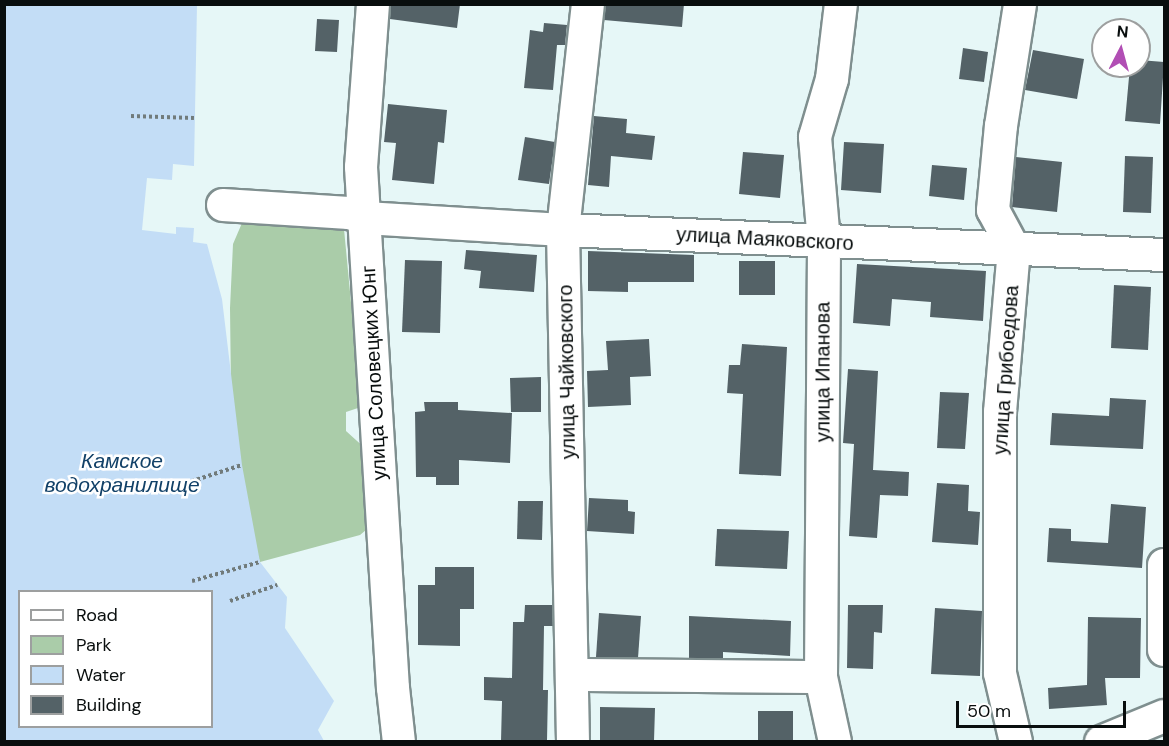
<!DOCTYPE html>
<meta charset="utf-8">
<style>
body{margin:0}
#map{position:relative;width:1169px;height:746px;overflow:hidden;background:#e6f7f7;font-family:"DM Sans",sans-serif}
div>[style]{position:absolute}
.green>*{inset:0;background:#aacca9}
.water>*{inset:0;background:#c3ddf6}
.building>*{inset:0;background:#546267}
.path>*{height:4px;margin-top:-2px;transform-origin:0;background:repeating-linear-gradient(90deg,#717b7b 0 3px,transparent 0 6px)}
.roads{filter:drop-shadow(2px 0 #7f8f8f) drop-shadow(-2px 0 #7f8f8f) drop-shadow(0 2px #7f8f8f) drop-shadow(0 -2px #7f8f8f)}
.minor>*{height:32px;margin:-16px;padding:0 16px;transform-origin:16px;border-radius:16px;background:#fff}
span{translate:-50% -50%;white-space:nowrap;text-align:center;line-height:1.15;-webkit-text-stroke:5px #fff;paint-order:stroke}
.street-label{font-size:20px;color:#090e0e}
.water-label{font-size:21px;color:#124168;font-style:italic}
.frame{position:absolute;inset:0;border:6px solid #090e0e;pointer-events:none}
.legend{position:absolute;left:18px;top:590px;width:195px;height:138px;box-sizing:border-box;background:#fff;border:2px solid #9d9f9f;margin:0;padding:8px 10px;list-style:none;font-size:18px;color:#090e0e}
.legend li{display:flex;align-items:center;gap:12px;height:30px}
.legend b{width:30px;border:2px solid #9d9f9f}
.north{position:absolute;left:1091px;top:18px;width:60px;height:60px;box-sizing:border-box;background:#fff;border:2px solid #9d9f9f;border-radius:50%;rotate:6deg;font-size:16px;font-weight:700;line-height:24px;text-align:center;color:#090e0e}
.north::after{content:'';display:block;margin:auto;width:21px;height:27px;background:#b14eb4;clip-path:polygon(50% 0,100% 100%,50% 72%,0 100%)}
.scale{position:absolute;left:956px;top:701px;width:170px;height:27px;box-sizing:border-box;border:3px solid #090e0e;border-top:0;padding-left:8px;font-size:18px;line-height:21px;white-space:nowrap;color:#090e0e;-webkit-text-stroke:4px #fff;paint-order:stroke}
</style>
<div id="map">
<div class="green">
<div style="clip-path:polygon(242px 223px,344px 229px,361px 407px,346px 412px,346px 431px,367px 450px,372px 525px,360px 535px,260px 562px,232px 472px,230px 308px,233px 244px)"></div>
</div>
<div class="water">
<div style="clip-path:polygon(evenodd,4px 5px,197px 5px,194px 166px,173px 164px,172px 180px,147px 178px,142px 230px,176px 234px,176px 227px,194px 228px,193px 242px,207px 244px,222px 299px,242px 465px,260px 562px,287px 597px,285px 628px,334px 701px,318px 730px,324px 741px,5px 741px,4px 5px,20px 592px,212px 592px,212px 726px,20px 726px,20px 592px)"></div>
</div>
<div class="building">
<div style="clip-path:polygon(391px 4px,460px 4px,457px 28px,390px 19px)"></div>
<div style="clip-path:polygon(606px 4px,684px 4px,682px 27px,604px 20px)"></div>
<div style="clip-path:polygon(317px 19px,339px 20px,337px 52px,315px 51px)"></div>
<div style="clip-path:polygon(544px 23px,567px 25px,565px 45px,557px 45px,553px 90px,524px 88px,530px 30px,543px 32px)"></div>
<div style="clip-path:polygon(963px 48px,988px 52px,984px 82px,959px 79px)"></div>
<div style="clip-path:polygon(1033px 50px,1084px 59px,1077px 99px,1025px 90px)"></div>
<div style="clip-path:polygon(1139px 60px,1164px 62px,1160px 124px,1125px 121px,1130px 66px,1139px 66px)"></div>
<div style="clip-path:polygon(388px 104px,447px 110px,444px 143px,438px 142px,434px 184px,392px 180px,396px 143px,384px 142px)"></div>
<div style="clip-path:polygon(594px 116px,627px 119px,626px 133px,655px 136px,652px 160px,611px 156px,609px 187px,588px 185px)"></div>
<div style="clip-path:polygon(525px 137px,555px 142px,549px 184px,518px 180px)"></div>
<div style="clip-path:polygon(844px 142px,884px 144px,881px 193px,841px 190px)"></div>
<div style="clip-path:polygon(743px 152px,784px 155px,780px 198px,739px 194px)"></div>
<div style="clip-path:polygon(1125px 156px,1153px 157px,1151px 213px,1123px 212px)"></div>
<div style="clip-path:polygon(1016px 157px,1062px 162px,1057px 212px,1012px 207px)"></div>
<div style="clip-path:polygon(932px 165px,967px 168px,964px 200px,929px 196px)"></div>
<div style="clip-path:polygon(466px 250px,537px 255px,534px 292px,479px 288px,481px 271px,464px 269px)"></div>
<div style="clip-path:polygon(588px 251px,694px 255px,694px 282px,628px 282px,628px 292px,588px 291px)"></div>
<div style="clip-path:polygon(405px 260px,442px 261px,440px 333px,402px 332px)"></div>
<div style="clip-path:polygon(739px 261px,775px 261px,775px 295px,739px 295px)"></div>
<div style="clip-path:polygon(857px 264px,986px 271px,983px 321px,930px 317px,931px 302px,892px 299px,890px 326px,853px 323px)"></div>
<div style="clip-path:polygon(1114px 285px,1151px 287px,1148px 350px,1111px 348px)"></div>
<div style="clip-path:polygon(649px 339px,651px 376px,630px 377px,631px 405px,588px 407px,587px 371px,608px 370px,606px 341px)"></div>
<div style="clip-path:polygon(742px 344px,787px 347px,781px 476px,739px 474px,743px 394px,727px 393px,729px 365px,740px 365px)"></div>
<div style="clip-path:polygon(848px 369px,878px 371px,873px 470px,909px 472px,908px 496px,880px 495px,877px 538px,849px 536px,854px 444px,843px 443px)"></div>
<div style="clip-path:polygon(541px 377px,541px 412px,511px 412px,510px 378px)"></div>
<div style="clip-path:polygon(940px 392px,969px 393px,965px 449px,937px 448px)"></div>
<div style="clip-path:polygon(1110px 398px,1146px 400px,1143px 449px,1050px 445px,1052px 413px,1109px 416px)"></div>
<div style="clip-path:polygon(424px 402px,458px 402px,458px 410px,512px 413px,510px 463px,459px 460px,459px 485px,436px 485px,436px 477px,416px 477px,415px 412px,425px 411px)"></div>
<div style="clip-path:polygon(937px 483px,969px 485px,968px 511px,980px 512px,978px 545px,932px 542px)"></div>
<div style="clip-path:polygon(589px 498px,628px 500px,628px 511px,635px 512px,634px 534px,587px 531px)"></div>
<div style="clip-path:polygon(518px 501px,543px 501px,542px 540px,517px 539px)"></div>
<div style="clip-path:polygon(1111px 504px,1146px 507px,1142px 568px,1047px 562px,1049px 528px,1071px 529px,1071px 541px,1108px 543px)"></div>
<div style="clip-path:polygon(717px 529px,789px 531px,787px 569px,715px 566px)"></div>
<div style="clip-path:polygon(435px 567px,474px 567px,474px 609px,460px 609px,460px 646px,418px 645px,418px 585px,435px 585px)"></div>
<div style="clip-path:polygon(525px 605px,552px 605px,553px 626px,544px 626px,543px 690px,548px 690px,547px 741px,501px 741px,502px 701px,484px 700px,484px 677px,512px 678px,513px 622px,524px 622px)"></div>
<div style="clip-path:polygon(848px 605px,883px 605px,882px 633px,874px 632px,873px 669px,847px 668px)"></div>
<div style="clip-path:polygon(935px 608px,982px 611px,980px 676px,931px 674px)"></div>
<div style="clip-path:polygon(599px 613px,641px 616px,638px 658px,596px 657px)"></div>
<div style="clip-path:polygon(689px 616px,791px 621px,790px 656px,723px 652px,723px 658px,689px 658px)"></div>
<div style="clip-path:polygon(1088px 617px,1141px 618px,1140px 678px,1105px 678px,1107px 705px,1049px 709px,1048px 688px,1087px 685px)"></div>
<div style="clip-path:polygon(600px 707px,655px 708px,654px 741px,600px 741px)"></div>
<div style="clip-path:polygon(758px 711px,793px 711px,793px 741px,758px 741px)"></div>
</div>
<div class="path">
<div style="left:131px;top:116px;width:63px;rotate:1.8deg"></div>
<div style="left:180px;top:485px;width:65px;rotate:-17.9deg"></div>
<div style="left:192px;top:581px;width:71px;rotate:-15.6deg"></div>
<div style="left:230px;top:601px;width:50px;rotate:-18.8deg"></div>
</div>
<div class="roads">
<div class="minor">
<div style="left:373px;top:4px;width:163px;rotate:94.2deg"></div>
<div style="left:361px;top:167px;width:522px;rotate:86.49deg"></div>
<div style="left:393px;top:688px;width:54px;rotate:83.7deg"></div>
<div style="left:223px;top:205px;width:126px;rotate:3.6deg"></div>
<div style="left:349px;top:213px;width:17px;rotate:17deg"></div>
<div style="left:365px;top:218px;width:198px;rotate:3.5deg"></div>
<div style="left:563px;top:230px;width:602px;rotate:2.38deg"></div>
<div style="left:1164px;top:565px;width:85px;rotate:90deg"></div>
<div style="left:574px;top:675px;width:247px;rotate:0.5deg"></div>
<div style="left:573px;top:742px;width:512px;rotate:-91.12deg"></div>
<div style="left:563px;top:230px;width:227px;rotate:-83.7deg"></div>
<div style="left:835px;top:742px;width:66px;rotate:-102.2deg"></div>
<div style="left:821px;top:677px;width:435px;rotate:-89.6deg"></div>
<div style="left:824px;top:242px;width:105px;rotate:-94.9deg"></div>
<div style="left:815px;top:137px;width:60px;rotate:-73.7deg"></div>
<div style="left:832px;top:79px;width:76px;rotate:-83.2deg"></div>
<div style="left:1016px;top:742px;width:71px;rotate:-103.1deg"></div>
<div style="left:1000px;top:673px;width:261px;rotate:-90deg"></div>
<div style="left:1000px;top:412px;width:164px;rotate:-85.1deg"></div>
<div style="left:1014px;top:249px;width:44px;rotate:-118.3deg"></div>
<div style="left:993px;top:210px;width:84px;rotate:-84.6deg"></div>
<div style="left:1001px;top:126px;width:123px;rotate:-81.1deg"></div>
<div style="left:1101px;top:742px;width:68px;rotate:-22.4deg"></div>
</div>
</div>
<div class="street-label">
<span style="left:765px;top:239px;rotate:3deg">улица Маяковского</span>
<span style="left:1006px;top:370px;rotate:-86deg">улица Грибоедова</span>
<span style="left:567px;top:372px;rotate:-91deg">улица Чайковского</span>
<span style="left:823px;top:372px;rotate:-90deg">улица Ипанова</span>
<span style="left:374px;top:373px;rotate:-93deg">улица Соловецких Юнг</span>
</div>
<div class="water-label">
<span style="left:122px;top:473px">Камское<br>водохранилище</span>
</div>
<div class="frame"></div>
<ul class="legend">
<li><b style="height:8px;background:#fff"></b>Road</li>
<li><b style="height:16px;background:#aacca9"></b>Park</li>
<li><b style="height:16px;background:#c3ddf6"></b>Water</li>
<li><b style="height:16px;background:#546267"></b>Building</li>
</ul>
<div class="north">N</div>
<div class="scale">50 m</div>
</div>
